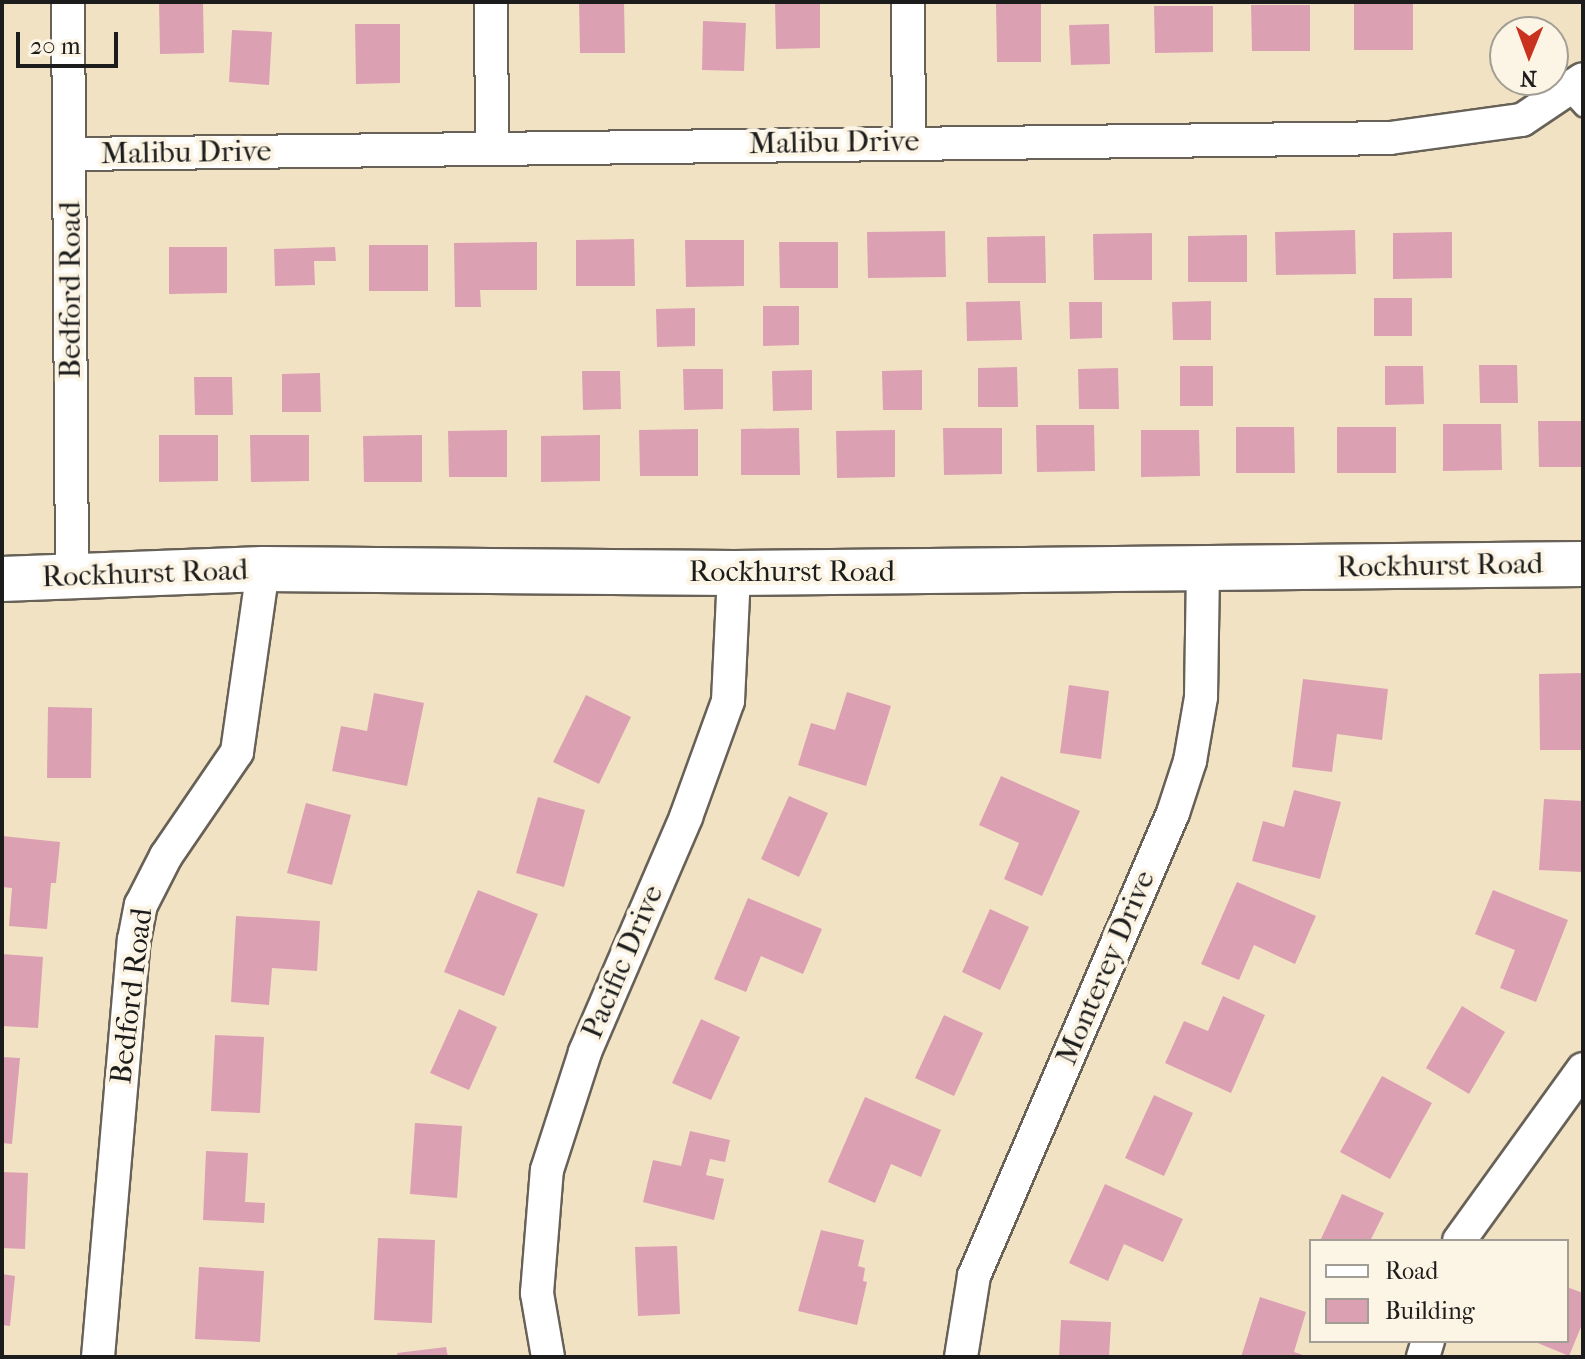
<!DOCTYPE html>
<style>
body{margin:0}
#map{position:relative;width:1585px;height:1359px;overflow:hidden;background:#f2e2c4;font-family:"IM FELL French Canon",serif}
div>[style]{position:absolute}
.building>*{inset:0;background:#dca0b3}
.roads{filter:drop-shadow(2px 0 #676157) drop-shadow(-2px 0 #676157) drop-shadow(0 2px #676157) drop-shadow(0 -2px #676157)}
.lane>*{height:16px;margin:-8px;padding:0 8px;transform-origin:8px;border-radius:8px;background:#fff}
.street>*{height:32px;margin:-16px;padding:0 16px;transform-origin:16px;border-radius:16px;background:#fff}
.secondary>*{height:44px;margin:-22px;padding:0 22px;transform-origin:22px;border-radius:22px;background:#fff}
span{translate:-50% -50%;white-space:nowrap;text-align:center;line-height:1.15;-webkit-text-stroke:8px #fcf5e5;paint-order:stroke}
.street-label{font-size:30px;color:#1c1c1c}
.frame{position:absolute;inset:0;border:4px solid #1c1c1c;pointer-events:none}
.legend{position:absolute;left:1309px;top:1239px;width:260px;height:104px;box-sizing:border-box;background:#fcf5e5;border:2px solid #a29e95;margin:0;padding:10px 14px;list-style:none;font-size:24px;color:#1c1c1c}
.legend li{display:flex;align-items:center;gap:16px;height:40px}
.legend b{width:40px;border:2px solid #a29e95}
.north{position:absolute;left:1489px;top:16px;width:80px;height:80px;box-sizing:border-box;background:#fcf5e5;border:2px solid #a29e95;border-radius:50%;rotate:181deg;font-size:22px;font-weight:700;line-height:32px;text-align:center;color:#1c1c1c}
.north::after{content:'';display:block;margin:auto;width:28px;height:36px;background:#c8321e;clip-path:polygon(50% 0,100% 100%,50% 72%,0 100%)}
.scale{position:absolute;left:16px;top:32px;width:102px;height:36px;box-sizing:border-box;border:4px solid #1c1c1c;border-top:0;padding-left:10px;font-size:24px;line-height:28px;white-space:nowrap;color:#1c1c1c;-webkit-text-stroke:6px #fcf5e5;paint-order:stroke}
</style>
<div id="map">
<div class="building">
<div style="clip-path:polygon(159px 2px,203px 2px,204px 53px,160px 54px)"></div>
<div style="clip-path:polygon(579px 2px,624px 2px,625px 53px,580px 53px)"></div>
<div style="clip-path:polygon(775px 2px,820px 2px,820px 48px,776px 49px)"></div>
<div style="clip-path:polygon(1041px 2px,1041px 62px,997px 62px,996px 3px)"></div>
<div style="clip-path:polygon(1354px 4px,1413px 4px,1413px 50px,1354px 50px)"></div>
<div style="clip-path:polygon(1251px 5px,1310px 5px,1310px 51px,1252px 51px)"></div>
<div style="clip-path:polygon(1154px 6px,1213px 6px,1213px 52px,1155px 53px)"></div>
<div style="clip-path:polygon(703px 21px,746px 23px,744px 71px,702px 70px)"></div>
<div style="clip-path:polygon(355px 24px,400px 24px,400px 83px,356px 84px)"></div>
<div style="clip-path:polygon(1109px 24px,1110px 64px,1071px 65px,1069px 25px)"></div>
<div style="clip-path:polygon(232px 30px,272px 32px,269px 85px,229px 82px)"></div>
<div style="clip-path:polygon(1355px 230px,1356px 274px,1276px 275px,1275px 232px)"></div>
<div style="clip-path:polygon(945px 231px,946px 277px,868px 278px,867px 232px)"></div>
<div style="clip-path:polygon(1452px 232px,1452px 278px,1393px 279px,1393px 233px)"></div>
<div style="clip-path:polygon(1152px 233px,1152px 280px,1094px 280px,1093px 234px)"></div>
<div style="clip-path:polygon(1247px 235px,1247px 282px,1188px 282px,1188px 236px)"></div>
<div style="clip-path:polygon(1045px 236px,1046px 283px,988px 283px,987px 237px)"></div>
<div style="clip-path:polygon(634px 239px,635px 286px,576px 286px,576px 240px)"></div>
<div style="clip-path:polygon(685px 240px,744px 240px,744px 286px,686px 287px)"></div>
<div style="clip-path:polygon(537px 242px,537px 290px,480px 290px,481px 307px,455px 307px,454px 243px)"></div>
<div style="clip-path:polygon(779px 242px,838px 242px,838px 288px,780px 288px)"></div>
<div style="clip-path:polygon(369px 245px,428px 245px,428px 291px,369px 291px)"></div>
<div style="clip-path:polygon(169px 247px,227px 247px,227px 293px,169px 294px)"></div>
<div style="clip-path:polygon(335px 247px,336px 261px,314px 261px,315px 285px,275px 286px,274px 249px)"></div>
<div style="clip-path:polygon(1374px 298px,1412px 298px,1412px 336px,1374px 336px)"></div>
<div style="clip-path:polygon(1020px 301px,1022px 340px,967px 341px,966px 302px)"></div>
<div style="clip-path:polygon(1211px 301px,1211px 340px,1173px 340px,1172px 302px)"></div>
<div style="clip-path:polygon(1069px 302px,1102px 302px,1102px 338px,1070px 339px)"></div>
<div style="clip-path:polygon(763px 306px,799px 306px,799px 345px,763px 346px)"></div>
<div style="clip-path:polygon(695px 308px,695px 346px,657px 347px,656px 309px)"></div>
<div style="clip-path:polygon(1479px 365px,1517px 365px,1518px 403px,1480px 403px)"></div>
<div style="clip-path:polygon(1180px 366px,1213px 366px,1213px 406px,1180px 406px)"></div>
<div style="clip-path:polygon(1385px 366px,1423px 366px,1424px 404px,1385px 405px)"></div>
<div style="clip-path:polygon(1017px 367px,1018px 407px,978px 407px,978px 368px)"></div>
<div style="clip-path:polygon(1118px 368px,1119px 409px,1079px 409px,1078px 369px)"></div>
<div style="clip-path:polygon(683px 369px,723px 369px,723px 409px,684px 410px)"></div>
<div style="clip-path:polygon(812px 370px,812px 410px,773px 411px,772px 371px)"></div>
<div style="clip-path:polygon(922px 370px,922px 410px,883px 410px,882px 371px)"></div>
<div style="clip-path:polygon(582px 371px,620px 371px,621px 409px,583px 410px)"></div>
<div style="clip-path:polygon(320px 373px,321px 412px,282px 412px,282px 374px)"></div>
<div style="clip-path:polygon(194px 377px,232px 377px,233px 415px,195px 415px)"></div>
<div style="clip-path:polygon(1538px 421px,1583px 421px,1583px 467px,1539px 467px)"></div>
<div style="clip-path:polygon(1443px 424px,1501px 424px,1502px 470px,1443px 471px)"></div>
<div style="clip-path:polygon(1036px 425px,1094px 425px,1095px 471px,1037px 472px)"></div>
<div style="clip-path:polygon(1236px 427px,1294px 427px,1295px 473px,1236px 473px)"></div>
<div style="clip-path:polygon(1337px 427px,1396px 427px,1396px 473px,1337px 473px)"></div>
<div style="clip-path:polygon(799px 428px,800px 475px,741px 475px,741px 429px)"></div>
<div style="clip-path:polygon(943px 428px,1002px 428px,1002px 474px,944px 475px)"></div>
<div style="clip-path:polygon(698px 429px,698px 476px,640px 476px,639px 430px)"></div>
<div style="clip-path:polygon(507px 430px,507px 477px,449px 477px,448px 431px)"></div>
<div style="clip-path:polygon(895px 430px,895px 477px,837px 478px,836px 431px)"></div>
<div style="clip-path:polygon(1141px 430px,1199px 430px,1200px 476px,1141px 477px)"></div>
<div style="clip-path:polygon(159px 435px,218px 435px,218px 481px,159px 482px)"></div>
<div style="clip-path:polygon(250px 435px,309px 435px,309px 481px,251px 482px)"></div>
<div style="clip-path:polygon(422px 435px,422px 482px,364px 482px,363px 436px)"></div>
<div style="clip-path:polygon(600px 435px,600px 481px,541px 482px,541px 436px)"></div>
<div style="clip-path:polygon(1583px 673px,1583px 750px,1540px 750px,1539px 674px)"></div>
<div style="clip-path:polygon(1303px 679px,1388px 689px,1382px 740px,1337px 734px,1332px 772px,1292px 767px)"></div>
<div style="clip-path:polygon(1069px 685px,1109px 691px,1101px 759px,1060px 753px)"></div>
<div style="clip-path:polygon(847px 692px,891px 706px,866px 786px,798px 765px,811px 723px,835px 730px)"></div>
<div style="clip-path:polygon(374px 693px,424px 703px,407px 786px,332px 771px,341px 726px,367px 731px)"></div>
<div style="clip-path:polygon(586px 695px,631px 717px,599px 784px,553px 762px)"></div>
<div style="clip-path:polygon(48px 707px,92px 708px,91px 778px,47px 778px)"></div>
<div style="clip-path:polygon(1001px 776px,1080px 811px,1042px 896px,1004px 879px,1019px 843px,979px 825px)"></div>
<div style="clip-path:polygon(1294px 790px,1341px 802px,1320px 879px,1252px 861px,1263px 821px,1284px 827px)"></div>
<div style="clip-path:polygon(789px 796px,828px 813px,799px 877px,761px 859px)"></div>
<div style="clip-path:polygon(538px 797px,585px 810px,564px 887px,516px 873px)"></div>
<div style="clip-path:polygon(1544px 799px,1583px 801px,1583px 872px,1539px 870px)"></div>
<div style="clip-path:polygon(306px 803px,351px 815px,332px 885px,287px 873px)"></div>
<div style="clip-path:polygon(2px 836px,60px 842px,56px 883px,51px 883px,47px 929px,9px 926px,12px 888px,2px 887px)"></div>
<div style="clip-path:polygon(1237px 882px,1316px 916px,1295px 964px,1254px 945px,1239px 980px,1201px 964px)"></div>
<div style="clip-path:polygon(478px 890px,538px 914px,504px 996px,444px 972px)"></div>
<div style="clip-path:polygon(1493px 890px,1568px 920px,1536px 1002px,1500px 988px,1515px 950px,1475px 934px)"></div>
<div style="clip-path:polygon(748px 898px,822px 929px,803px 974px,761px 956px,746px 992px,714px 979px)"></div>
<div style="clip-path:polygon(990px 909px,1029px 927px,1000px 990px,962px 972px)"></div>
<div style="clip-path:polygon(236px 916px,320px 921px,317px 971px,272px 968px,269px 1005px,231px 1002px)"></div>
<div style="clip-path:polygon(2px 954px,43px 957px,38px 1028px,2px 1026px)"></div>
<div style="clip-path:polygon(1223px 996px,1265px 1015px,1231px 1093px,1165px 1063px,1184px 1021px,1208px 1031px)"></div>
<div style="clip-path:polygon(1462px 1006px,1505px 1032px,1469px 1094px,1426px 1068px)"></div>
<div style="clip-path:polygon(459px 1009px,497px 1027px,469px 1090px,430px 1073px)"></div>
<div style="clip-path:polygon(944px 1015px,983px 1033px,954px 1096px,915px 1078px)"></div>
<div style="clip-path:polygon(701px 1019px,740px 1037px,711px 1100px,672px 1083px)"></div>
<div style="clip-path:polygon(215px 1035px,264px 1037px,260px 1113px,211px 1111px)"></div>
<div style="clip-path:polygon(2px 1057px,20px 1058px,12px 1144px,2px 1143px)"></div>
<div style="clip-path:polygon(1382px 1076px,1432px 1103px,1390px 1179px,1340px 1152px)"></div>
<div style="clip-path:polygon(1154px 1095px,1193px 1113px,1164px 1176px,1125px 1158px)"></div>
<div style="clip-path:polygon(865px 1097px,941px 1130px,921px 1177px,891px 1164px,875px 1203px,828px 1182px)"></div>
<div style="clip-path:polygon(415px 1123px,462px 1126px,457px 1198px,410px 1194px)"></div>
<div style="clip-path:polygon(690px 1131px,730px 1140px,725px 1162px,710px 1159px,706px 1175px,724px 1179px,714px 1220px,643px 1202px,653px 1160px,681px 1166px)"></div>
<div style="clip-path:polygon(206px 1151px,248px 1153px,245px 1202px,265px 1203px,264px 1223px,203px 1220px)"></div>
<div style="clip-path:polygon(2px 1172px,28px 1173px,25px 1249px,2px 1248px)"></div>
<div style="clip-path:polygon(1105px 1184px,1183px 1219px,1163px 1262px,1124px 1244px,1108px 1281px,1069px 1263px)"></div>
<div style="clip-path:polygon(1342px 1194px,1384px 1213px,1370px 1241px,1320px 1241px)"></div>
<div style="clip-path:polygon(821px 1230px,864px 1240px,858px 1266px,865px 1268px,863px 1281px,867px 1282px,857px 1325px,798px 1311px)"></div>
<div style="clip-path:polygon(378px 1238px,435px 1240px,432px 1323px,374px 1320px)"></div>
<div style="clip-path:polygon(677px 1246px,680px 1314px,638px 1316px,635px 1247px)"></div>
<div style="clip-path:polygon(199px 1267px,264px 1271px,260px 1342px,195px 1339px)"></div>
<div style="clip-path:polygon(2px 1274px,15px 1276px,10px 1326px,2px 1325px)"></div>
<div style="clip-path:polygon(1567px 1287px,1583px 1293px,1583px 1322px,1569px 1356px,1533px 1341px,1567px 1341px)"></div>
<div style="clip-path:polygon(1260px 1297px,1306px 1312px,1294px 1352px,1309px 1357px,1241px 1357px)"></div>
<div style="clip-path:polygon(1061px 1320px,1111px 1322px,1109px 1357px,1059px 1357px)"></div>
<div style="clip-path:polygon(446px 1347px,448px 1357px,398px 1357px,397px 1353px)"></div>
</div>
<div class="roads">
<div class="lane">
<div style="left:1566px;top:90px;width:25px;rotate:47deg"></div>
</div>
<div class="street">
<div style="left:68px;top:2px;width:576px;rotate:89.6deg"></div>
<div style="left:491px;top:2px;width:147px;rotate:89.6deg"></div>
<div style="left:908px;top:2px;width:139px;rotate:89.6deg"></div>
<div style="left:71px;top:154px;width:1319px;rotate:-0.69deg"></div>
<div style="left:1390px;top:138px;width:133px;rotate:-7.8deg"></div>
<div style="left:1522px;top:120px;width:73px;rotate:-33.9deg"></div>
<div style="left:1459px;top:1241px;width:212px;rotate:-54.2deg"></div>
<div style="left:98px;top:1357px;width:419px;rotate:-85.1deg"></div>
<div style="left:134px;top:940px;width:36px;rotate:-79deg"></div>
<div style="left:141px;top:905px;width:55px;rotate:-63deg"></div>
<div style="left:166px;top:856px;width:126px;rotate:-55.7deg"></div>
<div style="left:237px;top:752px;width:185px;rotate:-81.9deg"></div>
<div style="left:548px;top:1357px;width:65px;rotate:-99.8deg"></div>
<div style="left:537px;top:1293px;width:123px;rotate:-85.4deg"></div>
<div style="left:547px;top:1170px;width:124px;rotate:-72.1deg"></div>
<div style="left:585px;top:1052px;width:256px;rotate:-66.7deg"></div>
<div style="left:686px;top:817px;width:123px;rotate:-70.1deg"></div>
<div style="left:728px;top:701px;width:128px;rotate:-87.3deg"></div>
<div style="left:961px;top:1357px;width:82px;rotate:-80.9deg"></div>
<div style="left:974px;top:1276px;width:504px;rotate:-66.74deg"></div>
<div style="left:1173px;top:813px;width:55px;rotate:-71.9deg"></div>
<div style="left:1190px;top:761px;width:65px;rotate:-80.2deg"></div>
<div style="left:1201px;top:697px;width:128px;rotate:-89.1deg"></div>
<div style="left:1423px;top:1357px;width:17px;rotate:-73deg"></div>
</div>
<div class="secondary">
<div style="left:2px;top:579px;width:261px;rotate:-2.2deg"></div>
<div style="left:263px;top:569px;width:471px;rotate:0.5deg"></div>
<div style="left:734px;top:573px;width:849px;rotate:-0.61deg"></div>
</div>
</div>
<div class="street-label">
<span style="left:834px;top:143px;rotate:-1deg">Malibu Drive</span>
<span style="left:186px;top:153px;rotate:-1deg">Malibu Drive</span>
<span style="left:71px;top:290px;rotate:-90deg">Bedford Road</span>
<span style="left:1440px;top:566px;rotate:-1deg">Rockhurst Road</span>
<span style="left:792px;top:572px">Rockhurst Road</span>
<span style="left:145px;top:574px;rotate:-2deg">Rockhurst Road</span>
<span style="left:623px;top:962px;rotate:-67deg">Pacific Drive</span>
<span style="left:1106px;top:968px;rotate:-67deg">Monterey Drive</span>
<span style="left:132px;top:996px;rotate:-83deg">Bedford Road</span>
</div>
<div class="frame"></div>
<ul class="legend">
<li><b style="height:10px;background:#fff"></b>Road</li>
<li><b style="height:22px;background:#dca0b3"></b>Building</li>
</ul>
<div class="north">N</div>
<div class="scale">20 m</div>
</div>
